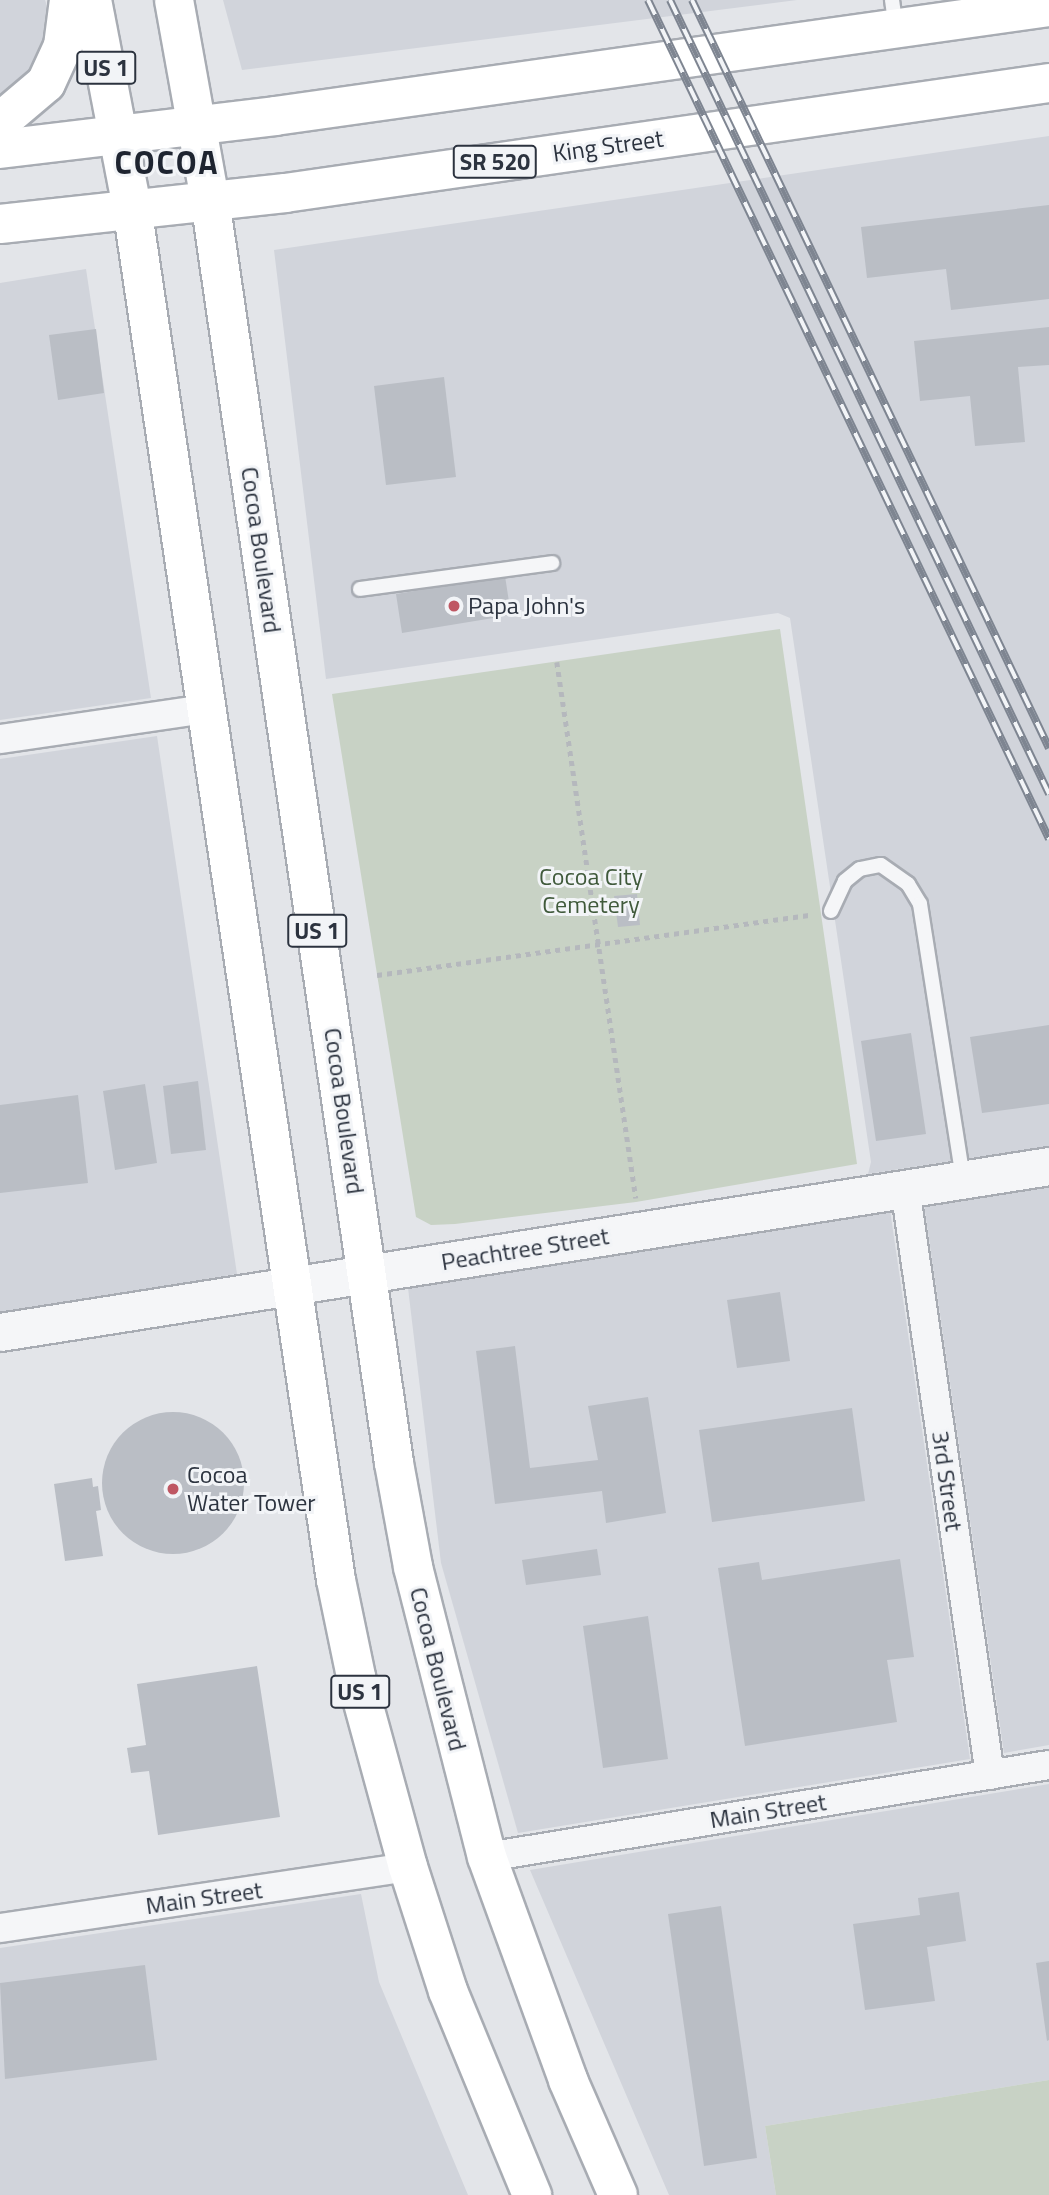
<!DOCTYPE html>
<style>
body{margin:0}
#map{position:relative;width:1049px;height:2195px;overflow:hidden;background:#e3e5e9;font-family:"Titillium Web",sans-serif}
div>[style]{position:absolute}
.built>*{inset:0;background:#d1d4db}
.green>*{inset:0;background:#c8d2c5}
.building>*{inset:0;background:#babec5}
.round{border-radius:50%}
.path>*{height:4.5px;margin-top:-2.25px;transform-origin:0;background:repeating-linear-gradient(90deg,#b5b8bd 0 5px,transparent 0 10px)}
.roads{filter:drop-shadow(2px 0 #a8acb3) drop-shadow(-2px 0 #a8acb3) drop-shadow(0 2px #a8acb3) drop-shadow(0 -2px #a8acb3)}
.service>*{height:14px;margin:-7px;padding:0 7px;transform-origin:7px;border-radius:7px;background:#f5f6f8}
.minor>*{height:28px;margin:-14px;padding:0 14px;transform-origin:14px;border-radius:14px;background:#f5f6f8}
.tertiary>*{height:37px;margin:-18.5px;padding:0 18.5px;transform-origin:18.5px;border-radius:18.5px;background:#f5f6f8}
.primary>*{height:38px;margin:-19px;padding:0 19px;transform-origin:19px;border-radius:19px;background:#fff}
.rail>*{height:8px;margin-top:-4px;transform-origin:0;background:repeating-linear-gradient(90deg,#f2f4f7 0 16px,#7e8591 0 32px);box-sizing:border-box;border-block:2px solid #7e8591}
.dots>*{width:19px;height:19px;translate:-50% -50%;box-sizing:border-box;border:4px solid #f2f4f7;border-radius:50%}
span{translate:-50% -50%;white-space:nowrap;text-align:center;line-height:1.15;-webkit-text-stroke:6px #f2f4f7;paint-order:stroke}
.shield-label span{padding:2px 5px;background:#f2f4f7;border:2px solid;border-radius:5px;-webkit-text-stroke-width:0}
.shield-label{font-size:23px;color:#2c333f;font-weight:700}
.street-label{font-size:24px;color:#2c333f}
.poi-label{font-size:24px;color:#2c333f}
.left{translate:0 -50%;text-align:left}
.park-label{font-size:24px;color:#405a3b}
.district-label{font-size:32px;color:#1e2430;font-weight:700;letter-spacing:2px}
</style>
<div id="map">
<div class="built">
<div style="clip-path:polygon(0 0,45px 0,50px 15px,47px 39px,33px 71px,0 100px)"></div>
<div style="clip-path:polygon(223px 0,797px 0,242px 70px)"></div>
<div style="clip-path:polygon(1049px 136px,1049px 1146px,868px 1174px,871px 1162px,790px 618px,778px 613px,326px 679px,274px 250px)"></div>
<div style="clip-path:polygon(86px 269px,151px 698px,0 720px,0 283px)"></div>
<div style="clip-path:polygon(157px 736px,237px 1274px,0 1313px,0 759px)"></div>
<div style="clip-path:polygon(1049px 1185px,1049px 1745px,1004px 1753px,924px 1205px)"></div>
<div style="clip-path:polygon(890px 1210px,970px 1759px,518px 1833px,441px 1563px,408px 1288px)"></div>
<div style="clip-path:polygon(1049px 1784px,1049px 2080px,765px 2126px,776px 2195px,669px 2195px,530px 1870px)"></div>
<div style="clip-path:polygon(361px 1894px,379px 1982px,468px 2195px,0 2195px,0 1948px)"></div>
</div>
<div class="green">
<div style="clip-path:polygon(780px 629px,857px 1164px,636px 1202px,455px 1224px,431px 1225px,416px 1217px,332px 694px)"></div>
<div style="clip-path:polygon(1049px 2080px,1049px 2195px,776px 2195px,765px 2126px)"></div>
</div>
<div class="building">
<div style="clip-path:polygon(1049px 205px,1049px 299px,951px 310px,946px 269px,867px 278px,861px 227px)"></div>
<div style="clip-path:polygon(1049px 327px,1049px 365px,1018px 367px,1025px 442px,975px 446px,970px 396px,920px 401px,914px 341px)"></div>
<div style="clip-path:polygon(96px 329px,104px 393px,58px 400px,49px 335px)"></div>
<div style="clip-path:polygon(444px 377px,456px 477px,386px 485px,374px 386px)"></div>
<div style="clip-path:polygon(505px 576px,511px 615px,402px 633px,396px 594px)"></div>
<div style="clip-path:polygon(637px 894px,640px 925px,618px 927px,614px 896px)"></div>
<div style="clip-path:polygon(1049px 1025px,1049px 1104px,982px 1113px,970px 1037px)"></div>
<div style="clip-path:polygon(911px 1033px,926px 1134px,876px 1141px,861px 1041px)"></div>
<div style="clip-path:polygon(198px 1081px,206px 1150px,171px 1154px,163px 1086px)"></div>
<div style="clip-path:polygon(145px 1084px,157px 1163px,115px 1170px,103px 1091px)"></div>
<div style="clip-path:polygon(78px 1095px,88px 1183px,0 1193px,0 1105px)"></div>
<div style="clip-path:polygon(780px 1292px,790px 1361px,737px 1368px,727px 1300px)"></div>
<div style="clip-path:polygon(515px 1346px,530px 1468px,598px 1460px,588px 1406px,648px 1397px,666px 1513px,606px 1523px,602px 1491px,495px 1504px,476px 1351px)"></div>
<div style="clip-path:polygon(852px 1408px,865px 1501px,712px 1522px,699px 1430px)"></div>
<div class="round" style="left:102px;top:1412px;width:142px;height:142px"></div>
<div style="clip-path:polygon(92px 1478px,93px 1487px,98px 1486px,101px 1510px,96px 1511px,103px 1556px,65px 1561px,54px 1484px)"></div>
<div style="clip-path:polygon(597px 1549px,601px 1575px,526px 1585px,522px 1560px)"></div>
<div style="clip-path:polygon(900px 1559px,914px 1657px,887px 1660px,897px 1722px,745px 1746px,718px 1568px,759px 1562px,762px 1580px)"></div>
<div style="clip-path:polygon(648px 1616px,668px 1759px,603px 1768px,583px 1626px)"></div>
<div style="clip-path:polygon(257px 1666px,280px 1817px,158px 1835px,149px 1771px,131px 1773px,127px 1748px,146px 1745px,137px 1684px)"></div>
<div style="clip-path:polygon(959px 1892px,966px 1941px,927px 1947px,935px 2001px,865px 2010px,853px 1924px,920px 1915px,918px 1898px)"></div>
<div style="clip-path:polygon(721px 1906px,757px 2158px,704px 2166px,668px 1914px)"></div>
<div style="clip-path:polygon(1049px 1961px,1049px 2040px,1047px 2041px,1036px 1963px)"></div>
<div style="clip-path:polygon(145px 1965px,157px 2060px,5px 2079px,0 1983px)"></div>
</div>
<div class="path">
<div style="left:557px;top:662px;width:542px;rotate:81.62deg"></div>
<div style="left:377px;top:975px;width:436px;rotate:-7.9deg"></div>
</div>
<div class="roads">
<div class="service">
<div style="left:892px;top:0;width:27px;rotate:82deg"></div>
<div style="left:360px;top:589px;width:194px;rotate:-7.7deg"></div>
<div style="left:831px;top:911px;width:33px;rotate:-65deg"></div>
<div style="left:845px;top:881px;width:19px;rotate:-39deg"></div>
<div style="left:860px;top:869px;width:21px;rotate:-11deg"></div>
<div style="left:881px;top:865px;width:33px;rotate:35deg"></div>
<div style="left:908px;top:884px;width:23px;rotate:59deg"></div>
<div style="left:920px;top:904px;width:277px;rotate:81.1deg"></div>
</div>
<div class="minor">
<div style="left:0;top:739px;width:208px;rotate:-8.3deg"></div>
<div style="left:905px;top:1188px;width:593px;rotate:81.76deg"></div>
<div style="left:487px;top:1857px;width:569px;rotate:-9.3deg"></div>
<div style="left:0;top:1928px;width:413px;rotate:-8.5deg"></div>
</div>
<div class="tertiary">
<div style="left:0;top:1332px;width:1062px;rotate:-8.99deg"></div>
</div>
<div class="primary">
<div style="left:92px;top:0;width:211px;rotate:79.1deg"></div>
<div style="left:132px;top:207px;width:1388px;rotate:81.55deg"></div>
<div style="left:336px;top:1580px;width:99px;rotate:78.3deg"></div>
<div style="left:356px;top:1677px;width:197px;rotate:74.7deg"></div>
<div style="left:408px;top:1867px;width:130px;rotate:72.1deg"></div>
<div style="left:448px;top:1991px;width:221px;rotate:67.6deg"></div>
<div style="left:174px;top:0;width:203px;rotate:79.8deg"></div>
<div style="left:210px;top:200px;width:1276px;rotate:81.71deg"></div>
<div style="left:394px;top:1463px;width:106px;rotate:79.6deg"></div>
<div style="left:413px;top:1567px;width:299px;rotate:75.7deg"></div>
<div style="left:487px;top:1857px;width:237px;rotate:70deg"></div>
<div style="left:568px;top:2080px;width:125px;rotate:66.5deg"></div>
<div style="left:0;top:122px;width:60px;rotate:-40.3deg"></div>
<div style="left:46px;top:83px;width:41px;rotate:-65.3deg"></div>
<div style="left:63px;top:46px;width:46px;rotate:-82.6deg"></div>
<div style="left:0;top:149px;width:277px;rotate:-6.8deg"></div>
<div style="left:275px;top:116px;width:782px;rotate:-8.02deg"></div>
<div style="left:0;top:224px;width:287px;rotate:-6.2deg"></div>
<div style="left:285px;top:193px;width:772px;rotate:-8.19deg"></div>
</div>
</div>
<div class="rail">
<div style="left:648px;top:0;width:930px;rotate:64.45deg"></div>
<div style="left:670px;top:0;width:880px;rotate:64.48deg"></div>
<div style="left:692px;top:0;width:829px;rotate:64.49deg"></div>
</div>
<div class="dots">
<div style="left:454px;top:606px;background:#bf5763"></div>
<div style="left:173px;top:1489px;background:#bf5763"></div>
</div>
<div class="shield-label">
<span style="left:106px;top:68px">US 1</span>
<span style="left:495px;top:162px">SR 520</span>
<span style="left:317px;top:931px">US 1</span>
<span style="left:360px;top:1692px">US 1</span>
</div>
<div class="street-label">
<span style="left:608px;top:146px;rotate:-8deg">King Street</span>
<span style="left:261px;top:550px;rotate:82deg">Cocoa Boulevard</span>
<span style="left:344px;top:1111px;rotate:82deg">Cocoa Boulevard</span>
<span style="left:525px;top:1249px;rotate:-9deg">Peachtree Street</span>
<span style="left:947px;top:1481px;rotate:82deg">3rd Street</span>
<span style="left:438px;top:1669px;rotate:76deg">Cocoa Boulevard</span>
<span style="left:768px;top:1811px;rotate:-9deg">Main Street</span>
<span style="left:204px;top:1898px;rotate:-8deg">Main Street</span>
</div>
<div class="poi-label">
<span class="left" style="left:468px;top:606px">Papa John's</span>
<span class="left" style="left:187px;top:1489px">Cocoa<br>Water Tower</span>
</div>
<div class="park-label">
<span style="left:591px;top:891px">Cocoa City<br>Cemetery</span>
</div>
<div class="district-label">
<span style="left:167px;top:162px">COCOA</span>
</div>
</div>
